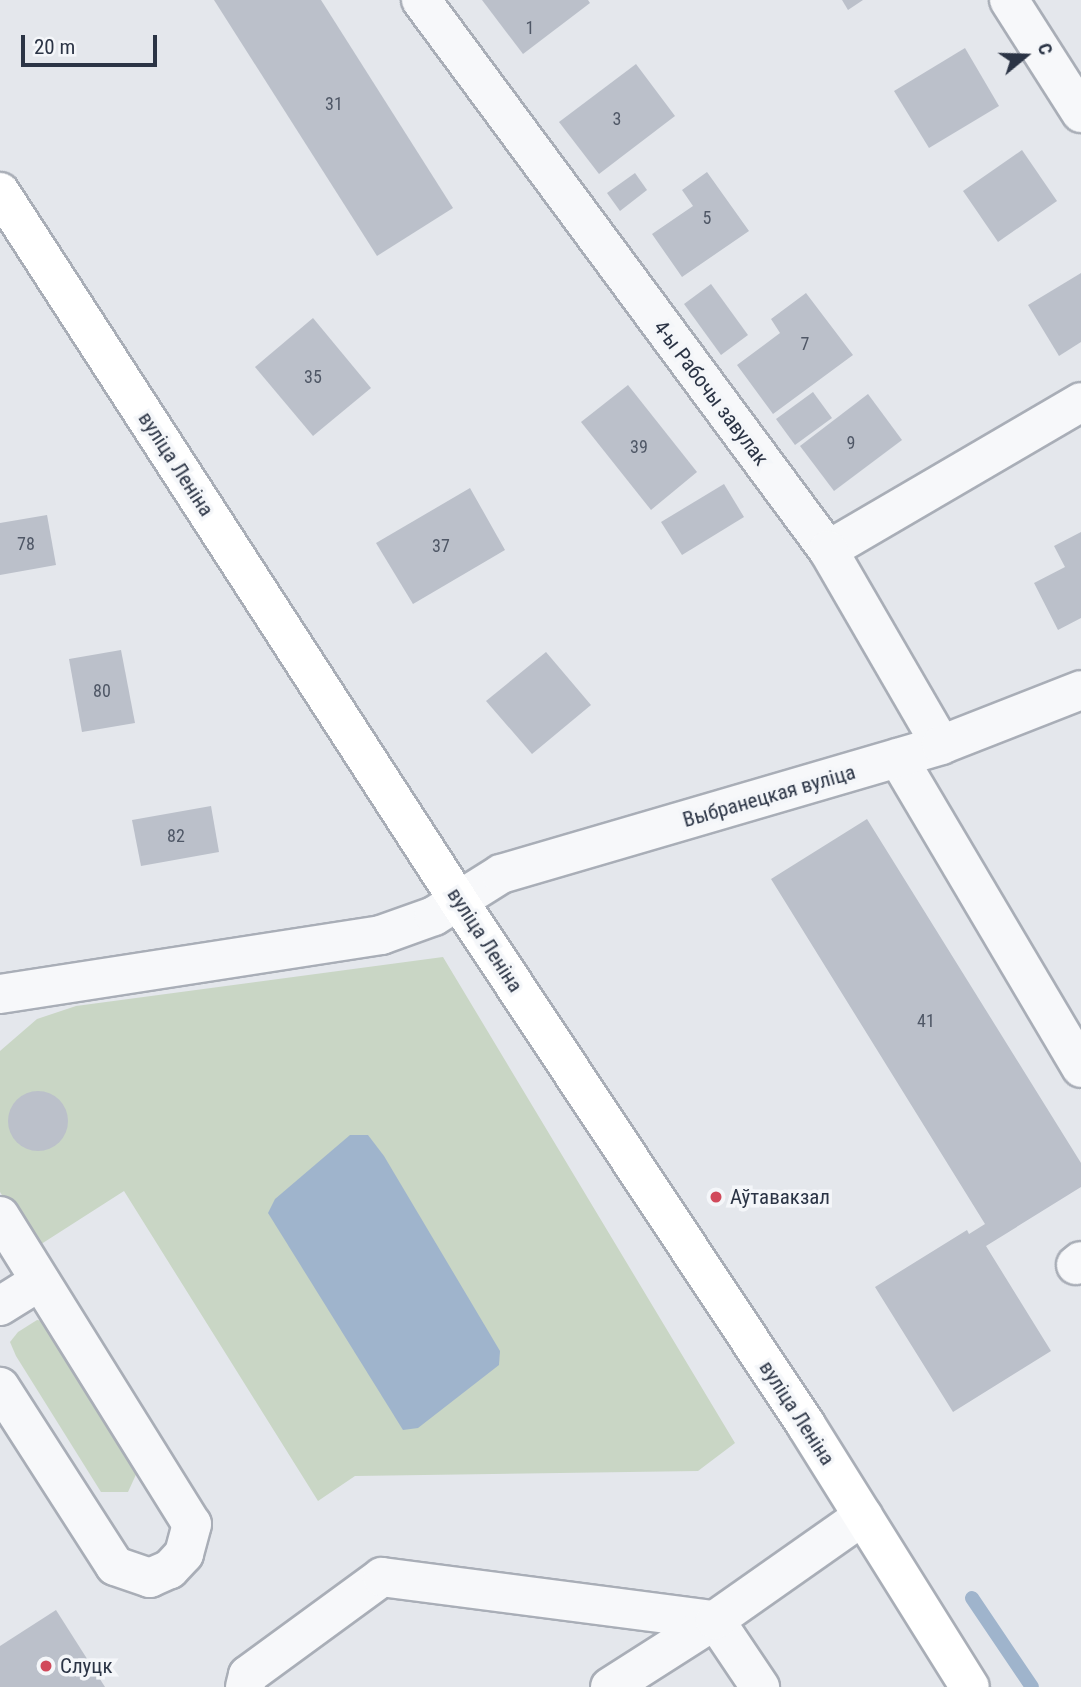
<!DOCTYPE html>
<meta charset="utf-8">
<style>
body{margin:0}
#map{position:relative;width:1081px;height:1687px;overflow:hidden;background:#e4e7ec;font-family:"Roboto Condensed",sans-serif}
div>[style]{position:absolute}
.green>*{inset:0;background:#c9d6c5}
.water>*{inset:0;background:#9fb4cc}
.stream>*{height:14px;margin:-7px;padding:0 7px;transform-origin:7px;border-radius:7px;background:#9fb4cc}
.building>*{inset:0;background:#bbc0ca}
.round{border-radius:50%}
.roads{filter:drop-shadow(2px 0 #a9aeb7) drop-shadow(-2px 0 #a9aeb7) drop-shadow(0 2px #a9aeb7) drop-shadow(0 -2px #a9aeb7)}
.minor>*{height:38px;margin:-19px;padding:0 19px;transform-origin:19px;border-radius:19px;background:#f7f8fa}
.major>*{height:38px;margin:-19px;padding:0 19px;transform-origin:19px;border-radius:19px;background:#fff}
.dots>*{width:19px;height:19px;translate:-50% -50%;box-sizing:border-box;border:4px solid #f4f6f9;border-radius:50%}
span{translate:-50% -50%;white-space:nowrap;text-align:center;line-height:1.15;-webkit-text-stroke:7px #f4f6f9;paint-order:stroke}
.number-label{font-size:18px;color:#4f5766}
.number-label span{-webkit-text-stroke-width:0}
.street-label{font-size:21px;color:#2b3445}
.poi-label{font-size:21px;color:#2b3445}
.left{translate:0 -50%;text-align:left}
.north{position:absolute;left:990px;top:21px;width:70px;height:70px;-webkit-text-stroke:5px #f4f6f9;paint-order:stroke;rotate:71deg;font-size:19px;font-weight:700;line-height:28px;text-align:center;color:#2b3445}
.north::after{content:'';display:block;margin:auto;width:24px;height:32px;background:#2b3445;clip-path:polygon(50% 0,100% 100%,50% 72%,0 100%)}
.scale{position:absolute;left:21px;top:35px;width:136px;height:32px;box-sizing:border-box;border:4px solid #2b3445;border-top:0;padding-left:9px;font-size:21px;line-height:24px;white-space:nowrap;color:#2b3445;-webkit-text-stroke:5px #f4f6f9;paint-order:stroke}
</style>
<div id="map">
<div class="green">
<div style="clip-path:polygon(443px 957px,735px 1443px,698px 1471px,355px 1476px,318px 1501px,124px 1191px,35px 1248px,0 1192px,0 1051px,37px 1019px,76px 1006px)"></div>
<div style="clip-path:polygon(37px 1320px,49px 1322px,139px 1468px,128px 1492px,101px 1492px,16px 1356px,10px 1342px,18px 1332px)"></div>
</div>
<div class="water">
<div style="clip-path:polygon(350px 1135px,368px 1135px,384px 1156px,500px 1351px,499px 1365px,418px 1428px,403px 1430px,268px 1213px,275px 1199px)"></div>
</div>
<div class="stream">
<div style="left:972px;top:1598px;width:107px;rotate:56deg"></div>
</div>
<div class="building">
<div style="clip-path:polygon(214px 0,321px 0,453px 208px,377px 256px)"></div>
<div style="clip-path:polygon(482px 0,588px 0,590px 3px,523px 54px)"></div>
<div style="clip-path:polygon(842px 0,863px 0,848px 10px)"></div>
<div style="clip-path:polygon(965px 48px,999px 106px,929px 148px,894px 91px)"></div>
<div style="clip-path:polygon(636px 64px,675px 116px,599px 174px,559px 122px)"></div>
<div style="clip-path:polygon(1022px 150px,1057px 201px,998px 242px,963px 191px)"></div>
<div style="clip-path:polygon(707px 172px,749px 231px,682px 277px,652px 234px,693px 206px,682px 190px)"></div>
<div style="clip-path:polygon(635px 173px,647px 190px,620px 211px,607px 193px)"></div>
<div style="clip-path:polygon(1081px 273px,1081px 342px,1059px 356px,1028px 305px)"></div>
<div style="clip-path:polygon(711px 284px,748px 335px,721px 355px,684px 304px)"></div>
<div style="clip-path:polygon(806px 293px,853px 355px,773px 414px,737px 365px,780px 333px,771px 319px)"></div>
<div style="clip-path:polygon(313px 318px,371px 388px,313px 436px,255px 367px)"></div>
<div style="clip-path:polygon(628px 385px,697px 472px,651px 510px,581px 422px)"></div>
<div style="clip-path:polygon(813px 392px,832px 418px,795px 445px,776px 419px)"></div>
<div style="clip-path:polygon(868px 394px,902px 440px,834px 491px,800px 446px)"></div>
<div style="clip-path:polygon(724px 484px,744px 517px,682px 555px,661px 522px)"></div>
<div style="clip-path:polygon(470px 488px,505px 550px,413px 604px,376px 543px)"></div>
<div style="clip-path:polygon(47px 515px,56px 565px,0 575px,0 523px)"></div>
<div style="clip-path:polygon(1081px 532px,1081px 618px,1058px 630px,1034px 583px,1065px 567px,1054px 546px)"></div>
<div style="clip-path:polygon(121px 650px,135px 723px,82px 732px,69px 659px)"></div>
<div style="clip-path:polygon(546px 652px,591px 705px,532px 754px,486px 701px)"></div>
<div style="clip-path:polygon(211px 806px,219px 852px,141px 866px,132px 820px)"></div>
<div style="clip-path:polygon(867px 819px,1081px 1163px,1081px 1187px,986px 1246px,1051px 1351px,953px 1412px,875px 1287px,967px 1230px,969px 1234px,985px 1224px,771px 879px)"></div>
<div class="round" style="left:8px;top:1091px;width:60px;height:60px"></div>
<div style="clip-path:polygon(56px 1610px,105px 1687px,0 1687px,0 1646px)"></div>
</div>
<div class="roads">
<div class="minor">
<div style="left:421px;top:0;width:684px;rotate:53.5deg"></div>
<div style="left:828px;top:550px;width:293px;rotate:-30.3deg"></div>
<div style="left:1009px;top:0;width:134px;rotate:57.5deg"></div>
<div style="left:828px;top:550px;width:225px;rotate:59.9deg"></div>
<div style="left:898px;top:758px;width:360px;rotate:59.4deg"></div>
<div style="left:0;top:994px;width:386px;rotate:-8.8deg"></div>
<div style="left:381px;top:935px;width:56px;rotate:-19.7deg"></div>
<div style="left:434px;top:916px;width:79px;rotate:-32.1deg"></div>
<div style="left:501px;top:874px;width:459px;rotate:-16.3deg"></div>
<div style="left:941px;top:745px;width:150px;rotate:-21.4deg"></div>
<div style="left:0;top:1216px;width:363px;rotate:58.1deg"></div>
<div style="left:192px;top:1524px;width:31px;rotate:105deg"></div>
<div style="left:184px;top:1554px;width:21px;rotate:133deg"></div>
<div style="left:170px;top:1569px;width:22px;rotate:156deg"></div>
<div style="left:150px;top:1578px;width:37px;rotate:-161deg"></div>
<div style="left:115px;top:1566px;width:213px;rotate:-122.7deg"></div>
<div style="left:1076px;top:1265px;width:6px;rotate:-39deg"></div>
<div style="left:0;top:1306px;width:47px;rotate:-32deg"></div>
<div style="left:245px;top:1687px;width:12px;rotate:-76deg"></div>
<div style="left:248px;top:1675px;width:166px;rotate:-36.2deg"></div>
<div style="left:382px;top:1577px;width:336px;rotate:7.4deg"></div>
<div style="left:715px;top:1620px;width:81px;rotate:56.1deg"></div>
<div style="left:610px;top:1687px;width:125px;rotate:-32.5deg"></div>
<div style="left:715px;top:1620px;width:181px;rotate:-35.1deg"></div>
</div>
<div class="major">
<div style="left:0;top:192px;width:843px;rotate:57.1deg"></div>
<div style="left:458px;top:900px;width:630px;rotate:56.46deg"></div>
<div style="left:806px;top:1425px;width:309px;rotate:58deg"></div>
</div>
</div>
<div class="dots">
<div style="left:716px;top:1197px;background:#d1495b"></div>
<div style="left:46px;top:1666px;background:#d1495b"></div>
</div>
<div class="number-label">
<span style="left:530px;top:28px">1</span>
<span style="left:334px;top:104px">31</span>
<span style="left:617px;top:119px">3</span>
<span style="left:707px;top:218px">5</span>
<span style="left:805px;top:344px">7</span>
<span style="left:313px;top:377px">35</span>
<span style="left:851px;top:443px">9</span>
<span style="left:639px;top:447px">39</span>
<span style="left:26px;top:544px">78</span>
<span style="left:441px;top:546px">37</span>
<span style="left:102px;top:691px">80</span>
<span style="left:176px;top:836px">82</span>
<span style="left:926px;top:1021px">41</span>
</div>
<div class="street-label">
<span style="left:711px;top:393px;rotate:53deg">4-ы Рабочы завулак</span>
<span style="left:176px;top:464px;rotate:57deg">вуліца Леніна</span>
<span style="left:769px;top:796px;rotate:-16deg">Выбранецкая вуліца</span>
<span style="left:485px;top:940px;rotate:57deg">вуліца Леніна</span>
<span style="left:797px;top:1413px;rotate:57deg">вуліца Леніна</span>
</div>
<div class="poi-label">
<span class="left" style="left:730px;top:1197px">Аўтавакзал</span>
<span class="left" style="left:60px;top:1666px">Слуцк</span>
</div>
<div class="north">С</div>
<div class="scale">20 m</div>
</div>
